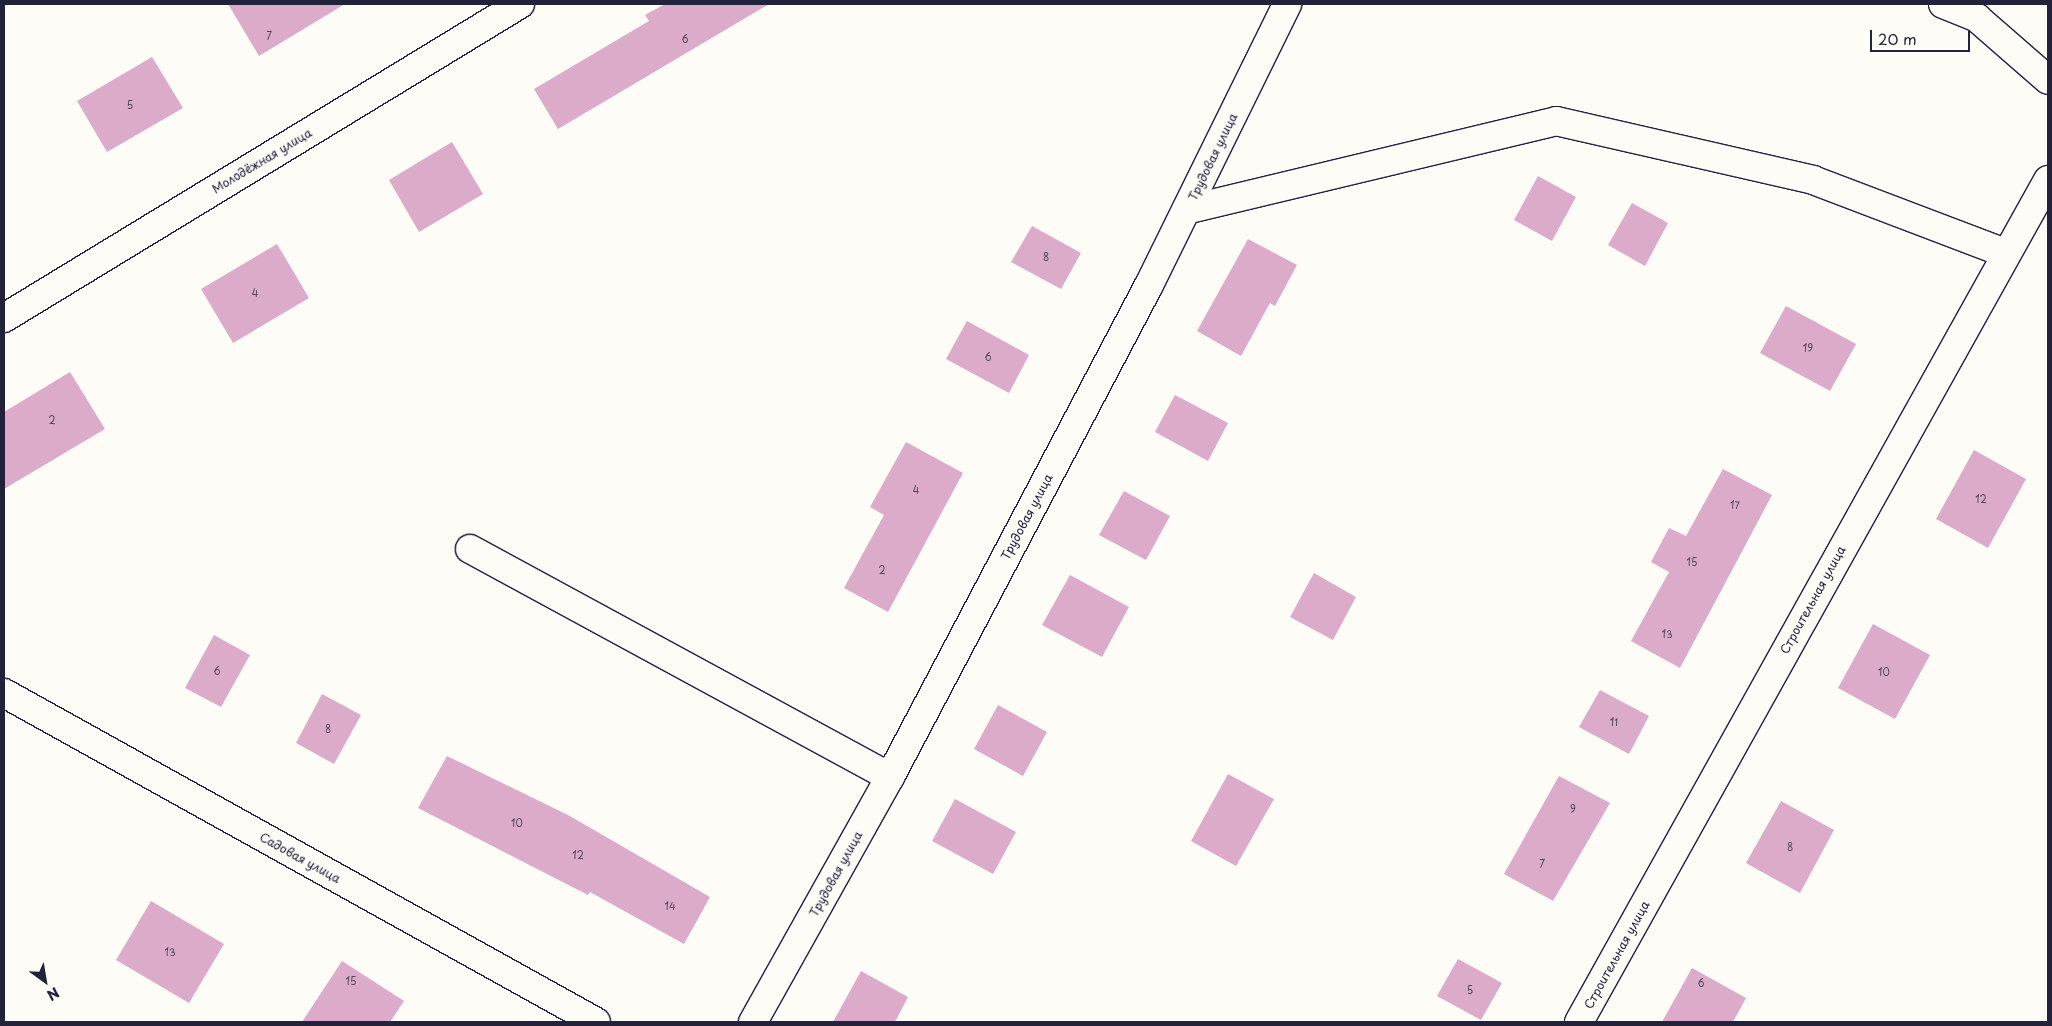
<!DOCTYPE html>
<meta charset="utf-8">
<style>
body{margin:0}
#map{position:relative;width:2052px;height:1026px;overflow:hidden;background:#fdfcf7;font-family:"Playpen Sans",sans-serif}
div>[style]{position:absolute}
.building>*{inset:0;background:#ddabca}
.roads{filter:drop-shadow(1px 0 #22223b) drop-shadow(-1px 0 #22223b) drop-shadow(0 1px #22223b) drop-shadow(0 -1px #22223b)}
.minor>*{height:28px;margin:-14px;padding:0 14px;transform-origin:14px;border-radius:14px;background:#fdfcf7}
span{translate:-50% -50%;white-space:nowrap;text-align:center;line-height:1.15;-webkit-text-stroke:5px #fdfcf7;paint-order:stroke}
.number-label{font-size:10px;color:#51445f}
.number-label span{-webkit-text-stroke-width:0}
.street-label{font-size:12px;color:#22223b}
.frame{position:absolute;inset:0;border:5px solid #22223b;pointer-events:none}
.north{position:absolute;left:20px;top:956px;width:50px;height:50px;-webkit-text-stroke:4px #fdfcf7;paint-order:stroke;rotate:148deg;font-size:14px;font-weight:700;line-height:20px;text-align:center;color:#22223b}
.north::after{content:'';display:block;margin:auto;width:18px;height:22px;background:#22223b;clip-path:polygon(50% 0,100% 100%,50% 72%,0 100%)}
.scale{position:absolute;left:1870px;top:30px;width:100px;height:22px;box-sizing:border-box;border:2px solid #22223b;border-top:0;padding-left:6px;font-size:15px;line-height:18px;white-space:nowrap;color:#22223b;-webkit-text-stroke:4px #fdfcf7;paint-order:stroke}
</style>
<div id="map">
<div class="building">
<div style="clip-path:polygon(228px 4px,345px 4px,259px 56px)"></div>
<div style="clip-path:polygon(665px 4px,769px 4px,558px 129px,534px 89px,649px 21px,645px 15px)"></div>
<div style="clip-path:polygon(152px 57px,183px 108px,107px 152px,77px 101px)"></div>
<div style="clip-path:polygon(452px 142px,483px 194px,419px 232px,389px 180px)"></div>
<div style="clip-path:polygon(1538px 176px,1576px 197px,1552px 241px,1514px 220px)"></div>
<div style="clip-path:polygon(1632px 203px,1668px 223px,1645px 266px,1608px 245px)"></div>
<div style="clip-path:polygon(1032px 226px,1081px 253px,1061px 289px,1011px 262px)"></div>
<div style="clip-path:polygon(1248px 239px,1297px 265px,1275px 306px,1270px 303px,1241px 356px,1197px 331px)"></div>
<div style="clip-path:polygon(277px 244px,309px 298px,233px 343px,201px 289px)"></div>
<div style="clip-path:polygon(1786px 306px,1856px 344px,1830px 391px,1760px 353px)"></div>
<div style="clip-path:polygon(967px 321px,1029px 355px,1009px 393px,946px 359px)"></div>
<div style="clip-path:polygon(70px 372px,105px 429px,4px 489px,4px 412px)"></div>
<div style="clip-path:polygon(1175px 395px,1228px 423px,1208px 461px,1155px 432px)"></div>
<div style="clip-path:polygon(906px 442px,963px 473px,888px 612px,844px 588px,884px 515px,870px 507px)"></div>
<div style="clip-path:polygon(1974px 450px,2026px 479px,1988px 548px,1936px 519px)"></div>
<div style="clip-path:polygon(1723px 469px,1772px 495px,1680px 668px,1631px 641px,1669px 572px,1651px 562px,1669px 528px,1686px 536px)"></div>
<div style="clip-path:polygon(1124px 491px,1170px 516px,1146px 560px,1099px 535px)"></div>
<div style="clip-path:polygon(1314px 573px,1356px 597px,1333px 640px,1290px 617px)"></div>
<div style="clip-path:polygon(1070px 575px,1129px 607px,1102px 657px,1042px 625px)"></div>
<div style="clip-path:polygon(1873px 624px,1930px 655px,1895px 719px,1838px 688px)"></div>
<div style="clip-path:polygon(214px 635px,250px 655px,221px 707px,185px 688px)"></div>
<div style="clip-path:polygon(1600px 690px,1649px 716px,1629px 754px,1579px 727px)"></div>
<div style="clip-path:polygon(322px 694px,361px 715px,334px 764px,296px 743px)"></div>
<div style="clip-path:polygon(998px 705px,1047px 732px,1023px 776px,974px 749px)"></div>
<div style="clip-path:polygon(447px 756px,568px 815px,710px 897px,684px 944px,590px 892px,588px 895px,418px 808px)"></div>
<div style="clip-path:polygon(1228px 774px,1274px 799px,1236px 866px,1191px 841px)"></div>
<div style="clip-path:polygon(1559px 776px,1610px 803px,1553px 901px,1504px 874px)"></div>
<div style="clip-path:polygon(955px 799px,1016px 832px,993px 874px,932px 841px)"></div>
<div style="clip-path:polygon(1781px 801px,1834px 830px,1800px 893px,1746px 863px)"></div>
<div style="clip-path:polygon(151px 901px,224px 944px,189px 1003px,116px 960px)"></div>
<div style="clip-path:polygon(1458px 959px,1502px 983px,1481px 1020px,1437px 996px)"></div>
<div style="clip-path:polygon(342px 961px,404px 1001px,390px 1022px,302px 1022px)"></div>
<div style="clip-path:polygon(1692px 968px,1746px 998px,1733px 1022px,1662px 1022px)"></div>
<div style="clip-path:polygon(861px 971px,908px 997px,895px 1022px,833px 1022px)"></div>
</div>
<div class="roads">
<div class="minor">
<div style="left:1943px;top:4px;width:37px;rotate:22deg"></div>
<div style="left:1977px;top:18px;width:94px;rotate:41.1deg"></div>
<div style="left:1186px;top:210px;width:381px;rotate:-13.5deg"></div>
<div style="left:1556px;top:121px;width:264px;rotate:12.9deg"></div>
<div style="left:1813px;top:180px;width:205px;rotate:20.8deg"></div>
<div style="left:4px;top:318px;width:604px;rotate:-31.32deg"></div>
<div style="left:470px;top:549px;width:478px;rotate:28.5deg"></div>
<div style="left:4px;top:693px;width:677px;rotate:29.06deg"></div>
<div style="left:753px;top:1022px;width:281px;rotate:-60.8deg"></div>
<div style="left:890px;top:777px;width:556px;rotate:-62.24deg"></div>
<div style="left:1149px;top:285px;width:313px;rotate:-63.8deg"></div>
<div style="left:1579px;top:1022px;width:964px;rotate:-60.88deg"></div>
</div>
</div>
<div class="number-label">
<span style="left:269px;top:36px">7</span>
<span style="left:685px;top:39px">6</span>
<span style="left:130px;top:105px">5</span>
<span style="left:1046px;top:257px">8</span>
<span style="left:255px;top:293px">4</span>
<span style="left:1808px;top:348px">19</span>
<span style="left:988px;top:357px">6</span>
<span style="left:52px;top:420px">2</span>
<span style="left:916px;top:490px">4</span>
<span style="left:1981px;top:499px">12</span>
<span style="left:1735px;top:505px">17</span>
<span style="left:1692px;top:562px">15</span>
<span style="left:882px;top:570px">2</span>
<span style="left:1667px;top:634px">13</span>
<span style="left:217px;top:671px">6</span>
<span style="left:1884px;top:672px">10</span>
<span style="left:1614px;top:722px">11</span>
<span style="left:328px;top:729px">8</span>
<span style="left:1573px;top:809px">9</span>
<span style="left:517px;top:823px">10</span>
<span style="left:1790px;top:847px">8</span>
<span style="left:578px;top:855px">12</span>
<span style="left:1542px;top:864px">7</span>
<span style="left:670px;top:906px">14</span>
<span style="left:170px;top:952px">13</span>
<span style="left:351px;top:981px">15</span>
<span style="left:1701px;top:983px">6</span>
<span style="left:1470px;top:990px">5</span>
</div>
<div class="street-label">
<span style="left:1213px;top:157px;rotate:-64deg">Трудовая улица</span>
<span style="left:262px;top:161px;rotate:-31deg">Молодёжная улица</span>
<span style="left:1027px;top:517px;rotate:-62deg">Трудовая улица</span>
<span style="left:1813px;top:600px;rotate:-61deg">Строительная улица</span>
<span style="left:300px;top:858px;rotate:29deg">Садовая улица</span>
<span style="left:836px;top:874px;rotate:-61deg">Трудовая улица</span>
<span style="left:1617px;top:955px;rotate:-61deg">Строительная улица</span>
</div>
<div class="frame"></div>
<div class="north">N</div>
<div class="scale">20 m</div>
</div>
